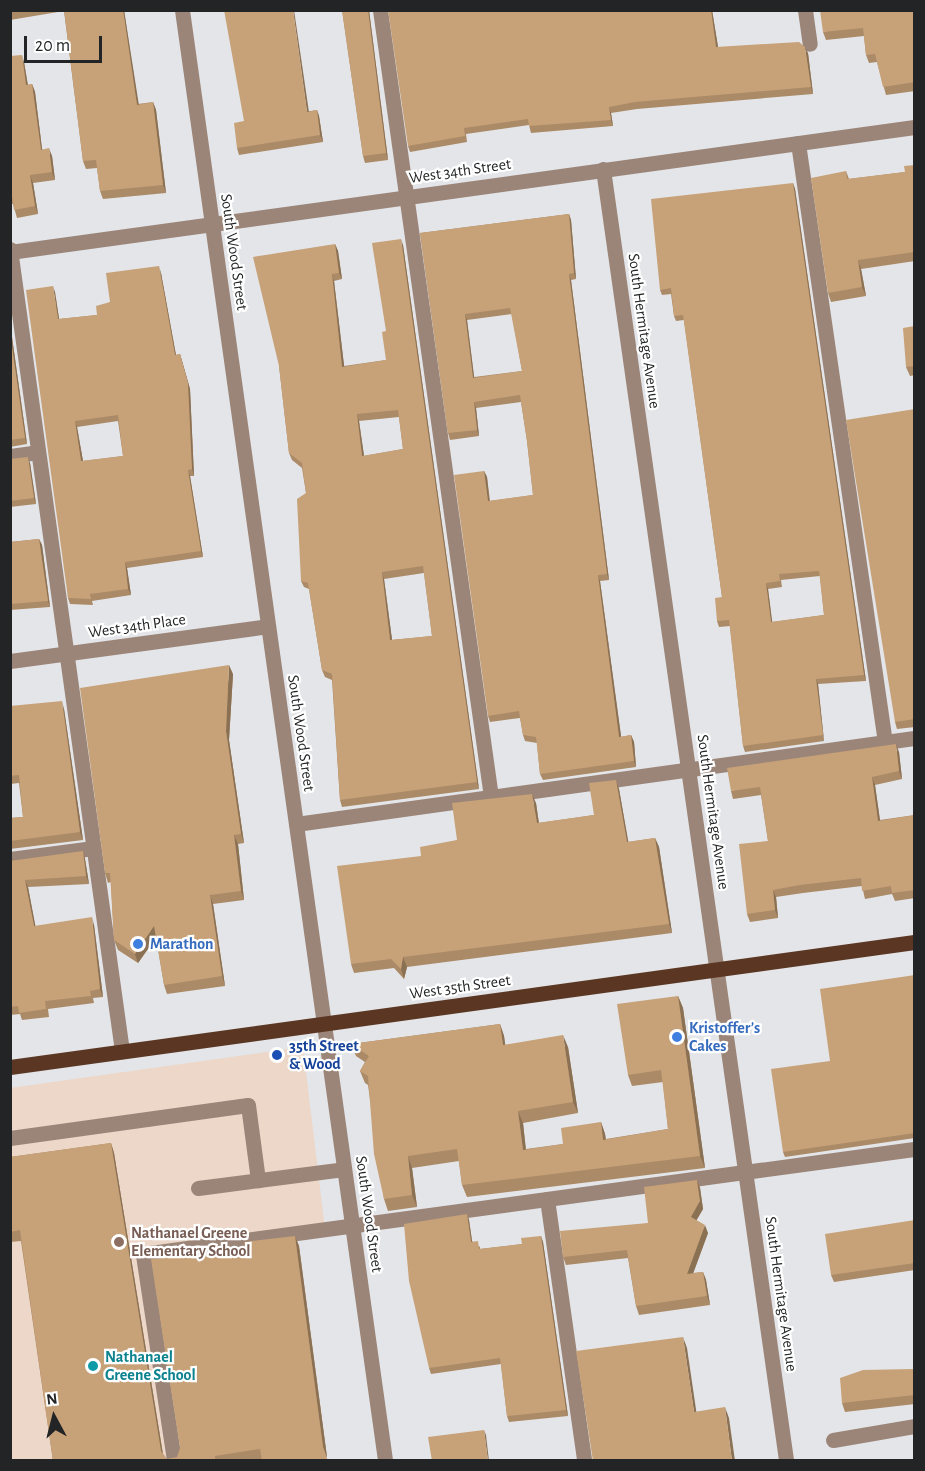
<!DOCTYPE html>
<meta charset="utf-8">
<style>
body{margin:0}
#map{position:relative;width:925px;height:1471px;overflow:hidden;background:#e4e5e8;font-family:"Alegreya Sans",sans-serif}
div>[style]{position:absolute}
.education>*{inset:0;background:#ecd7c9}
.minor>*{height:15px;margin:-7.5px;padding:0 7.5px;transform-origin:7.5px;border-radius:7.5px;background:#9b8579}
.major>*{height:15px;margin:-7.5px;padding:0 7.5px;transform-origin:7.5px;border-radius:7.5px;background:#5b3723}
.wall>*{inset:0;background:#ab8a67}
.shaded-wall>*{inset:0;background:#8b7154}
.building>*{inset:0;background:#c7a178}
.dots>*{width:16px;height:16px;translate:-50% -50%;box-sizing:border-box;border:3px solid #fff;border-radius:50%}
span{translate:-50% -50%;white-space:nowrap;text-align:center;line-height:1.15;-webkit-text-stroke:4.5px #fff;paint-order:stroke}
.street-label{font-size:16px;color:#232425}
.shop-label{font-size:16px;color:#366cbe;font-weight:700}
.left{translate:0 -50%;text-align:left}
.transit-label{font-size:16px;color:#164399;font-weight:700}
.education-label{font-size:16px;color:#785e54;font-weight:700}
.culture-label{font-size:16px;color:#0d838f;font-weight:700}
.frame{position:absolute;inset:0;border:12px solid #232425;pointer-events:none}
.north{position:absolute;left:24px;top:1387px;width:60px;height:60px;-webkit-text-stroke:4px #fff;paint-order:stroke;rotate:353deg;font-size:16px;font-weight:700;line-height:24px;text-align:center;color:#232425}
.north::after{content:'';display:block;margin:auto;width:21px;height:27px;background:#232425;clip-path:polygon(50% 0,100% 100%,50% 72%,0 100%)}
.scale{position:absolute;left:24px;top:36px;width:78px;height:27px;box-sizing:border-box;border:3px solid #232425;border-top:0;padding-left:8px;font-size:18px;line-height:21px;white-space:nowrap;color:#232425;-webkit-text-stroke:4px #fff;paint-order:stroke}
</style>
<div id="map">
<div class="education">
<div style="clip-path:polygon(303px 1047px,325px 1229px,143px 1254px,174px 1460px,11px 1460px,10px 1088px)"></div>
</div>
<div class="minor">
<div style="left:182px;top:10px;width:1464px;rotate:82.03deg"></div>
<div style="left:380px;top:10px;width:795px;rotate:81.97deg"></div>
<div style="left:805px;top:10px;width:34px;rotate:82deg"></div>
<div style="left:798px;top:143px;width:605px;rotate:81.74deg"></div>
<div style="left:603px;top:169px;width:1304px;rotate:81.93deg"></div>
<div style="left:10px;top:249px;width:810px;rotate:82.05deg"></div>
<div style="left:10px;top:252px;width:913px;rotate:-7.87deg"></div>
<div style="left:10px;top:456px;width:28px;rotate:-8deg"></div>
<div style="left:10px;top:661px;width:260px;rotate:-7.7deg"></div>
<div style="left:296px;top:824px;width:624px;rotate:-7.92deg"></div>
<div style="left:10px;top:859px;width:84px;rotate:-7.5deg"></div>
<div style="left:10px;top:1138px;width:240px;rotate:-7.9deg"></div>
<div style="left:248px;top:1105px;width:76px;rotate:82.4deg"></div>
<div style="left:198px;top:1188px;width:147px;rotate:-7.4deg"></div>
<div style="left:547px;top:1199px;width:264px;rotate:81.9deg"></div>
<div style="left:833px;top:1440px;width:82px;rotate:-9.8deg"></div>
<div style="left:174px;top:1460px;width:208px;rotate:-98.6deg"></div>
<div style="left:143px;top:1254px;width:778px;rotate:-7.76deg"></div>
</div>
<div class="major">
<div style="left:10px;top:1067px;width:913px;rotate:-7.87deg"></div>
</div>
<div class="wall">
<div style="clip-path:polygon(10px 10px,124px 10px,138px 104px,153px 102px,156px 110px,166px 193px,103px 199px,100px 191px,97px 168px,86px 169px,83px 161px,64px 11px,10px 20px)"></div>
<div style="clip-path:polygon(342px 10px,369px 10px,388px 160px,365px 163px,363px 156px)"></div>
<div style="clip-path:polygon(712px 10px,718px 47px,808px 53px,813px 94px,637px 109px,611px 113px,613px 126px,531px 133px,529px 125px,466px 134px,467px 142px,410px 152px,408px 146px)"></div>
<div style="clip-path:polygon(915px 10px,915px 91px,886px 95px,877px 62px,869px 63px,866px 55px,864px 36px,826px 40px,823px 32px)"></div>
<div style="clip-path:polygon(10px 56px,24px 62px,28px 85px,32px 84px,35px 92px,42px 149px,52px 156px,55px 180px,33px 183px,38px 214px,17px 218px,13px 204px,10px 204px)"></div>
<div style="clip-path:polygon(317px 110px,319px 116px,323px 142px,239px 155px,237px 148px,244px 121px)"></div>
<div style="clip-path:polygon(915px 165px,915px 261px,861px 269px,866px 296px,831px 302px,828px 293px,846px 171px,849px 179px,905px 172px)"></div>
<div style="clip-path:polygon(evenodd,793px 183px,795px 189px,866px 681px,818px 684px,824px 741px,745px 752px,743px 746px,730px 626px,719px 627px,717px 621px,722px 597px,684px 320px,676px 321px,674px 316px,671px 294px,662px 295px,660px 290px,793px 183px,820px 576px,824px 615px,772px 622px,768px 589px,782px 587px,781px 580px,820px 576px)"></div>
<div style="clip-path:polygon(evenodd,569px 214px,571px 220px,576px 279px,571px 280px,609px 580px,600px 581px,621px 737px,631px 735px,634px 742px,636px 767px,543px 780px,540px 774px,537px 743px,525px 741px,523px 735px,520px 718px,490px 722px,488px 716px,484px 471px,487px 477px,490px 501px,533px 495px,527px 441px,521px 402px,476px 408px,479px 436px,450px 440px,448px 433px,420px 233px,569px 214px,512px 314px,522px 371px,474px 377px,467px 320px,512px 314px)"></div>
<div style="clip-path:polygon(evenodd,335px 244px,338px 251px,342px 279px,334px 281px,344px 366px,386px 360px,386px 331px,403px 245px,479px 789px,342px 807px,340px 800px,332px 680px,325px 677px,322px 670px,309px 589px,304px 587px,301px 581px,306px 493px,302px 468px,292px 460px,289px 453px,279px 366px,335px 244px,399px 417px,403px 449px,364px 456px,359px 421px,399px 417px,335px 244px,424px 573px,432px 636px,392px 640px,384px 579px,424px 573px)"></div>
<div style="clip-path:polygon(evenodd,161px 273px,176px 355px,180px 354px,190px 389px,194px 476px,190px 476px,203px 557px,127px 568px,131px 595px,92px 601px,93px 605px,70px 604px,68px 598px,55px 292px,59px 319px,97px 315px,110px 302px,161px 273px,118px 421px,123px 456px,83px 461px,77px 427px,118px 421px)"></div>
<div style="clip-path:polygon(10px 323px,27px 444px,10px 447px)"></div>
<div style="clip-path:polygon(915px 326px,915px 375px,910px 376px,906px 367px)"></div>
<div style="clip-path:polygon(915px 409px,915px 727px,897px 729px,895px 722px)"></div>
<div style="clip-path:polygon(10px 459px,30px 463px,36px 504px,10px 507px)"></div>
<div style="clip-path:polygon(39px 539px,42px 545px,50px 607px,10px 610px,10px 542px)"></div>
<div style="clip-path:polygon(233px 674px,229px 740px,244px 843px,238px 844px,244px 900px,213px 904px,225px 986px,167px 994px,164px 985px,156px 937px,138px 963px,118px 950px,114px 940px,111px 882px,108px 883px,105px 873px)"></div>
<div style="clip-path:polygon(10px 706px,64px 709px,83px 840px,10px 849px,10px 818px,23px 817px,19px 783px,10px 784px)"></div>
<div style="clip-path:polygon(899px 752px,902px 779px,875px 785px,880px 820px,915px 815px,915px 898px,895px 901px,892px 894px,865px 899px,862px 886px,803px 893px,776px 897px,778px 918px,750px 922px,747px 914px,768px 841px,761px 795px,733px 799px,731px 791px)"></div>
<div style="clip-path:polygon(616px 780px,619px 789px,628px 842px,655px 838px,659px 847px,672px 933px,407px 967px,404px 979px,394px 968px,354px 973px,351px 964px,421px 856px,457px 840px,536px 803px,539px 823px,594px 815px)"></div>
<div style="clip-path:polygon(83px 851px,85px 859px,89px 884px,28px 887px,35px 926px,94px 925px,103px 997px,93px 998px,94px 1003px,48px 1009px,49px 1017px,22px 1020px,20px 1014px,10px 1015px,10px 861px)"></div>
<div style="clip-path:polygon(915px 975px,915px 1138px,785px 1157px,783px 1152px,830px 1061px)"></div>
<div style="clip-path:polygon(678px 996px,683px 1008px,705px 1168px,467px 1197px,462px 1185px,459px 1161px,412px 1168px,417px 1207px,388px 1211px,384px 1199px,368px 1085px,365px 1083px,360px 1071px,365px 1062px,356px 1056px,351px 1044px,500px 1024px,504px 1036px,505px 1045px,568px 1047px,578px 1113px,523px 1123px,526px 1149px,563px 1144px,601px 1122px,605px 1134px,606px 1139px,668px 1129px,663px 1082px,632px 1086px,628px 1075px)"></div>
<div style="clip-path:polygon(111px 1143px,114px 1153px,163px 1454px,167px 1459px,177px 1457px,246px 1253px,295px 1236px,299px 1246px,327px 1457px,258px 1461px,53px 1461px,21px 1241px,10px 1242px,10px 1157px)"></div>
<div style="clip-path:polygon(697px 1180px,700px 1188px,703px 1209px,696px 1221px,708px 1233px,693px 1273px,703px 1272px,706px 1280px,710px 1305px,639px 1315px,636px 1306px,628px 1258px,566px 1265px,563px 1257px,648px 1223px)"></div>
<div style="clip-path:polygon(467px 1214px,469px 1220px,472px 1241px,480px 1247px,480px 1249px,522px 1244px,541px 1236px,543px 1242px,568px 1416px,509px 1422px,507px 1416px,501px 1364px,431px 1374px,429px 1368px)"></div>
<div style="clip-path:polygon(915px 1220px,915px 1270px,834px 1282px,831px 1275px)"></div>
<div style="clip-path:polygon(915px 1371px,915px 1404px,845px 1412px,842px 1403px)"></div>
</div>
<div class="shaded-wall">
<div style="clip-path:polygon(123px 10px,124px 10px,140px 112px,137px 105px)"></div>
<div style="clip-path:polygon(293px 10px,294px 10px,310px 119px,307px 112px)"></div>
<div style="clip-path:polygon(368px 10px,369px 10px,388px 160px,386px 153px)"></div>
<div style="clip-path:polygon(711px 10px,712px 10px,719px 53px,716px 47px)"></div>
<div style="clip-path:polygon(805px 47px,808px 53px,813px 94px,811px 87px)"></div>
<div style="clip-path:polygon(22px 55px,24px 62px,29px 93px,26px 85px)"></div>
<div style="clip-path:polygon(32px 84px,35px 92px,43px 157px,41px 150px)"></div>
<div style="clip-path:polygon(153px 102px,156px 110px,166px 193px,163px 185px)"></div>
<div style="clip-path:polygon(609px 107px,611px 113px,613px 126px,611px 120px)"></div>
<div style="clip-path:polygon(317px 110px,319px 116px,323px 142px,320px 135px)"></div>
<div style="clip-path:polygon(49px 148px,52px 156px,55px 180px,52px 172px)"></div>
<div style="clip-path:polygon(30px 175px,33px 183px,38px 214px,35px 206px)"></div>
<div style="clip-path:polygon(793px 183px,795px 189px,866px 681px,864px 675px)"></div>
<div style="clip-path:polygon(569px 214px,571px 220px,576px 279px,574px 273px)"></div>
<div style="clip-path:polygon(401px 239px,403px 245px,479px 789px,477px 782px)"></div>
<div style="clip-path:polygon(335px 244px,338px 251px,342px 279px,339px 273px)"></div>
<div style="clip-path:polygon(858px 260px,861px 269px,866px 296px,862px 287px)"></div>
<div style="clip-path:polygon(159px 266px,161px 273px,177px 361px,175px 355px)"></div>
<div style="clip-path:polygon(332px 274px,334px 281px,345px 373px,342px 367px)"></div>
<div style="clip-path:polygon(569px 274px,571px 280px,609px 580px,607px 574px)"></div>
<div style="clip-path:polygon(53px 286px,55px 292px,60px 325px,58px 319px)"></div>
<div style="clip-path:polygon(465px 314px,467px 320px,475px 384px,473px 378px)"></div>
<div style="clip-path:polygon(10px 323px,27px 444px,25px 438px,10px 333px)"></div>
<div style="clip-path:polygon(180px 354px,190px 389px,194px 476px,192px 469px)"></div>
<div style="clip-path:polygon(474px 402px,476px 408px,479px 436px,477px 430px)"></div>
<div style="clip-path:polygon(357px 414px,359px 421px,365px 463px,362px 456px)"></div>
<div style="clip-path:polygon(75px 421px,77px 427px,84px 467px,81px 461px)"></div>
<div style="clip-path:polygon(28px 457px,30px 463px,36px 504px,34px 498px)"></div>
<div style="clip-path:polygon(188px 470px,190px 476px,203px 557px,201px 551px)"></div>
<div style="clip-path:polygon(484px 471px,487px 477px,490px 507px,488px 501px)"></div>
<div style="clip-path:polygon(39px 539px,42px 545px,50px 607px,48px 601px)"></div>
<div style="clip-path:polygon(125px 562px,127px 568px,131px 595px,128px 589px)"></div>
<div style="clip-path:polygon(382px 572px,384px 579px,393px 647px,390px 640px)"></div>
<div style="clip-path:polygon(598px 575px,600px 581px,622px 743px,619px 737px)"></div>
<div style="clip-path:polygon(766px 583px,768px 589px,773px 628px,771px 622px)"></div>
<div style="clip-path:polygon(229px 665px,233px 674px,229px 740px,244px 843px,241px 834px,226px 731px)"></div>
<div style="clip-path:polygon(816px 679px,818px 684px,824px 741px,823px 735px)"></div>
<div style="clip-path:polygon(62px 701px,64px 709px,83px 840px,80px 832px)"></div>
<div style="clip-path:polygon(631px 735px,634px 742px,636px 767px,634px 761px)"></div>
<div style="clip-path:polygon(896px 744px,899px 752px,902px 779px,899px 771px)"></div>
<div style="clip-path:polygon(872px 777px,875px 785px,881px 828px,878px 821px)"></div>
<div style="clip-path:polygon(616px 780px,619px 789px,630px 851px,627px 842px)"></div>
<div style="clip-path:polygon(532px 794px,536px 803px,540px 832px,537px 823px)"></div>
<div style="clip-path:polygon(234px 835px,238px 844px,244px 900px,241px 891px)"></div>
<div style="clip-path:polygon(655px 838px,659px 847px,672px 933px,669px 924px)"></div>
<div style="clip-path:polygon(83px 851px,85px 859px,89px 884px,86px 876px)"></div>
<div style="clip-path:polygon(25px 880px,28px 887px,37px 934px,34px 926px)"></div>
<div style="clip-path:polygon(773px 890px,776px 897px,778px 918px,775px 910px)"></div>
<div style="clip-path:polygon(210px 895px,213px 904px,225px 986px,222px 976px)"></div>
<div style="clip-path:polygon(92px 917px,94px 925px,103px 997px,100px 989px)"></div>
<div style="clip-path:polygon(154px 926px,158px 935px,138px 963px,135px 954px)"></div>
<div style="clip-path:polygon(403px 957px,407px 967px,404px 979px,401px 969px)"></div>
<div style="clip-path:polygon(678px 996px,683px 1008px,705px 1168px,700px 1156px)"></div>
<div style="clip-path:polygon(500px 1024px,504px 1036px,507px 1057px,503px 1045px)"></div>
<div style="clip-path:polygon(563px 1035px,568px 1047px,578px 1113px,573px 1102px)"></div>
<div style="clip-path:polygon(518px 1111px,523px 1123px,527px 1162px,523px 1150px)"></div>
<div style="clip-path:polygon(601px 1122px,605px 1134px,607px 1152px,603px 1140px)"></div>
<div style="clip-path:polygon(111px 1143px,114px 1153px,164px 1461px,161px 1451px)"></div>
<div style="clip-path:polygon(408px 1156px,412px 1168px,417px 1207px,412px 1195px)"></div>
<div style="clip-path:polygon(697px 1180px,700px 1188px,703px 1209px,693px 1226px,691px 1217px)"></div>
<div style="clip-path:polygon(467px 1214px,469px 1220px,473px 1248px,471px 1242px)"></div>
<div style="clip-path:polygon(705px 1225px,708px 1233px,690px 1282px,687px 1274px)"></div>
<div style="clip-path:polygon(295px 1236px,299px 1246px,327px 1457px,323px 1447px)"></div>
<div style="clip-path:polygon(541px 1236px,543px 1242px,568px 1416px,566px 1410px)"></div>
<div style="clip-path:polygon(703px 1272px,706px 1280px,710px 1305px,707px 1296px)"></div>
<div style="clip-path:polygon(683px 1337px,687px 1348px,698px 1423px,694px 1412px)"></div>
<div style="clip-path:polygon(725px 1407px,729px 1418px,735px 1461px,732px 1461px)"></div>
<div style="clip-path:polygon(484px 1430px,486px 1435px,489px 1461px,488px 1461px)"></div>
</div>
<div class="building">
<div style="clip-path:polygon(64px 10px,123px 10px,137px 105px,153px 102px,163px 185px,100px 191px,96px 160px,83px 161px)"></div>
<div style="clip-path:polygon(224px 10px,293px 10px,307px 112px,317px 110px,320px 135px,237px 148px,234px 123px,244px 121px)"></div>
<div style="clip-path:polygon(342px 10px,368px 10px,386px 153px,363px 156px)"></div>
<div style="clip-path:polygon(388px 10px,711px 10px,716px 47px,799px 42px,805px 47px,811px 87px,635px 102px,609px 107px,611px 120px,529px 126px,528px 119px,464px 128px,465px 136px,408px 146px)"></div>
<div style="clip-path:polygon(820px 10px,915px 10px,915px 82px,883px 87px,875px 54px,866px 55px,863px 28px,823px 32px)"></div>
<div style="clip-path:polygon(22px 55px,26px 85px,32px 84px,41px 150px,49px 148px,52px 172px,30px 175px,35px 206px,14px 210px,12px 196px,10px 196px,10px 56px)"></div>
<div style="clip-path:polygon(915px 165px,915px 252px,858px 260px,862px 287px,828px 293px,811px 178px,846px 171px,847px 179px,905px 172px,904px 166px)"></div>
<div style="clip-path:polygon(evenodd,793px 183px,864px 675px,816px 679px,823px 735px,743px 746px,729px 620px,717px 621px,715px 598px,722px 597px,683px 315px,674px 316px,671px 288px,660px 290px,651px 199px,793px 183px,819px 571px,824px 615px,771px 622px,766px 583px,780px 581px,779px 574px,819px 571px)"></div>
<div style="clip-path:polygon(evenodd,569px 214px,574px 273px,569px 274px,607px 574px,598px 575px,619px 737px,631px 735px,634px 761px,540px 774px,536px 737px,523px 735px,519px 711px,488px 716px,454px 475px,484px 471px,488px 501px,533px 495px,527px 441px,520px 395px,474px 402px,477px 430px,448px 433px,420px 233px,569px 214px,510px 308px,522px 371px,473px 378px,465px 314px,510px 308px)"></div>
<div style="clip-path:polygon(evenodd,401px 239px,477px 782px,340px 800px,332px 674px,322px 670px,308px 583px,301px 581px,297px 499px,306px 493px,302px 463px,289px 453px,279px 366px,253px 257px,335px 244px,339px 273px,332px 274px,342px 367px,386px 360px,382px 332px,386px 331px,372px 243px,401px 239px,398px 410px,403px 449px,362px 456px,357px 414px,398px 410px,401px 239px,423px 566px,432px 636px,390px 640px,382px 572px,423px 566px)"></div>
<div style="clip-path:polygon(evenodd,159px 266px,175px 355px,180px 354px,188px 383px,192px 469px,188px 470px,201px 551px,125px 562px,128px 589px,90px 594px,91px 599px,68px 598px,26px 290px,53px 286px,58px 319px,97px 315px,96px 306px,110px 302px,106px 273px,159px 266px,118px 415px,123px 456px,81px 461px,75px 421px,118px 415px)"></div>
<div style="clip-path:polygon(915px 326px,915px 366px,906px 367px,903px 328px)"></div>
<div style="clip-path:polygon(10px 333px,25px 438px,10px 440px)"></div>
<div style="clip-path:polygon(915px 409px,915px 719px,895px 722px,846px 420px)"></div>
<div style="clip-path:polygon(28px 457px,34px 498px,10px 501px,10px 459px)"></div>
<div style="clip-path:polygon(39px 539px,48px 601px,10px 604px,10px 542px)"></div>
<div style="clip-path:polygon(229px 665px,226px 731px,241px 834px,234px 835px,241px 891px,210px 895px,222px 976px,164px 985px,154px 926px,135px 954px,114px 940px,110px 873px,105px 873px,80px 688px)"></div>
<div style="clip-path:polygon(62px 701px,80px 832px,10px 841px,10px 818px,23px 817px,19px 775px,10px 776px,10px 706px)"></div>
<div style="clip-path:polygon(896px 744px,899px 771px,872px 777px,878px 821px,915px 815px,915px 890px,892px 893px,891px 886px,862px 891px,861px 878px,800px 885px,773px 890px,775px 910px,747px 914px,739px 844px,768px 841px,760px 787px,731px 791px,727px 768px)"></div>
<div style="clip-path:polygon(616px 780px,627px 842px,655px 838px,669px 924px,403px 957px,401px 969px,391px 959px,351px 964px,337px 866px,421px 856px,420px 847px,457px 840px,452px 803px,532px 794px,537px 823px,594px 815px,589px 783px)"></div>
<div style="clip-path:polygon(83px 851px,86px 876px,25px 880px,34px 926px,92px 917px,100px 989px,90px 991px,91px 996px,45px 1001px,46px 1009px,19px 1013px,18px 1006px,10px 1007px,10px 861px)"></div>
<div style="clip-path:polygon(915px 975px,915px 1133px,783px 1152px,771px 1069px,830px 1061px,820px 989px)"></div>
<div style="clip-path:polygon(678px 996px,700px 1156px,462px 1185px,457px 1149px,408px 1156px,412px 1195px,384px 1199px,374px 1154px,368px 1076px,360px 1071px,369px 1056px,351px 1044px,500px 1024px,503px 1045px,563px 1035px,573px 1102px,518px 1111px,523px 1150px,563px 1144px,561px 1128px,601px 1122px,603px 1140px,668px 1129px,661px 1070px,628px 1075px,617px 1004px)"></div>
<div style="clip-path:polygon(111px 1143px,161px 1451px,167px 1459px,177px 1457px,180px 1448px,151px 1259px,246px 1253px,244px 1242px,295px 1236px,323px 1447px,328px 1461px,262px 1461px,260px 1449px,215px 1456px,215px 1461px,53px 1461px,20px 1230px,10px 1232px,10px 1157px)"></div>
<div style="clip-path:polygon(697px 1180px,700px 1201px,691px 1217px,705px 1225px,687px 1274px,703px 1272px,707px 1296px,636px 1306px,627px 1250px,563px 1257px,560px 1231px,648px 1223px,644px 1187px)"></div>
<div style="clip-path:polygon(467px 1214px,471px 1242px,478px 1241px,479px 1249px,522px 1244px,521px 1238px,541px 1236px,566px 1410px,507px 1416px,500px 1358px,429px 1368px,409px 1281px,404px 1224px)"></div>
<div style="clip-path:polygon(915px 1220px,915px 1263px,831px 1275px,825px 1234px)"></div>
<div style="clip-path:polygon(683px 1337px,694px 1412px,725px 1407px,732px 1461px,593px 1461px,576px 1351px)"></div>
<div style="clip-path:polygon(914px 1369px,915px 1395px,842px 1403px,840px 1378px,863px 1370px)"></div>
<div style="clip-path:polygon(484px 1430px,488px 1461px,432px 1461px,428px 1437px)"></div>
</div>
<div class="dots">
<div style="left:138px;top:944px;background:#3f7fe0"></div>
<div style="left:677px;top:1037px;background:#3f7fe0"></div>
<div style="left:277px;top:1055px;background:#1a4fb4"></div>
<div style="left:119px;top:1242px;background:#8d6e63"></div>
<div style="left:93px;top:1366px;background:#0f9aa8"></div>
</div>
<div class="street-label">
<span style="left:460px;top:171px;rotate:-8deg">West 34th Street</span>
<span style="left:234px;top:252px;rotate:82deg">South Wood Street</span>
<span style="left:644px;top:331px;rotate:82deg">South Hermitage Avenue</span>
<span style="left:137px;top:626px;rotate:-8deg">West 34th Place</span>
<span style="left:301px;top:733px;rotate:82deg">South Wood Street</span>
<span style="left:713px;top:812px;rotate:82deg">South Hermitage Avenue</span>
<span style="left:460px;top:987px;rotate:-8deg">West 35th Street</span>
<span style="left:369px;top:1214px;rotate:82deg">South Wood Street</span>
<span style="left:781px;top:1294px;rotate:82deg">South Hermitage Avenue</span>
</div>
<div class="shop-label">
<span class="left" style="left:150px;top:944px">Marathon</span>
<span class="left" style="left:689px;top:1037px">Kristoffer’s<br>Cakes</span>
</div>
<div class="transit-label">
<span class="left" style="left:289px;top:1055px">35th Street<br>&amp; Wood</span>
</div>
<div class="education-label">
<span class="left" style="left:131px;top:1242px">Nathanael Greene<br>Elementary School</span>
</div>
<div class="culture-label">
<span class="left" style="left:105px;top:1366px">Nathanael<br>Greene School</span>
</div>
<div class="frame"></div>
<div class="north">N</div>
<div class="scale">20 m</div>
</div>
